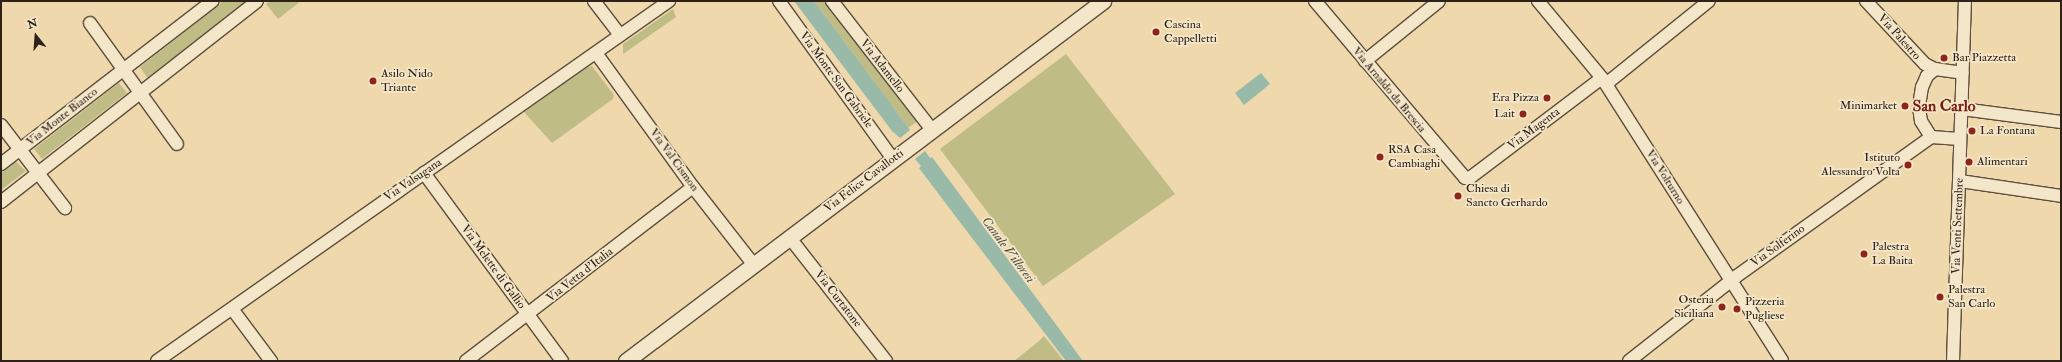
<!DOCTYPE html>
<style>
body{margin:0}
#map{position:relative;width:2062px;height:362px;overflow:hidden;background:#eed8ac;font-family:"IM FELL Double Pica",serif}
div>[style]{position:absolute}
.green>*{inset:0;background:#bfbd85}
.water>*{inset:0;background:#99baa8}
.roads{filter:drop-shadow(1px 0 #5e4f3e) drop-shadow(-1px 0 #5e4f3e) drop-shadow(0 1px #5e4f3e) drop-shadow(0 -1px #5e4f3e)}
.minor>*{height:12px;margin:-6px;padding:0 6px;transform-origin:6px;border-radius:6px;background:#f4e6c9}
.tertiary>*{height:15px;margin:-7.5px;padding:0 7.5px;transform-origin:7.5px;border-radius:7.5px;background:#f4e6c9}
.dots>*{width:11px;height:11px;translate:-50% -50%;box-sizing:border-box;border:2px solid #f4e6c9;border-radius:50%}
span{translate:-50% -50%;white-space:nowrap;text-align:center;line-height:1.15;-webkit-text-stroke:3.5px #f4e6c9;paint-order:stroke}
.poi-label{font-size:12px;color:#2e2119}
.left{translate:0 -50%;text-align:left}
.right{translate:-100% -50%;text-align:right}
.street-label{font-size:12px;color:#2e2119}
.water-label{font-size:13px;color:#4e4f44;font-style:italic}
.district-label{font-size:16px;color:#7a1f14;font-weight:700}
.frame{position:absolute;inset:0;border:2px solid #2e2119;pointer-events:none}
.north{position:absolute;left:16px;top:16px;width:40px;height:40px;-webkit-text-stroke:3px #f4e6c9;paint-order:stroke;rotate:343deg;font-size:11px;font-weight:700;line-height:16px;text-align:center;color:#2e2119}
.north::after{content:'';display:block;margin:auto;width:14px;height:18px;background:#2e2119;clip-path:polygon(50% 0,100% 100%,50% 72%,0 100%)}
</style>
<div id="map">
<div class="green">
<div style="clip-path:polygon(223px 1px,248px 1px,148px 79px,140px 67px)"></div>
<div style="clip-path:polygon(270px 1px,301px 1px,278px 19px,266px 4px)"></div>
<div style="clip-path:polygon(814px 1px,828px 1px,921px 119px,908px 128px)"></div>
<div style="clip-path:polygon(673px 9px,676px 17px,623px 54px,623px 44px)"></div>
<div style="clip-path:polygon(1066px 54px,1175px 194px,1043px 286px,940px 149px)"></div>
<div style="clip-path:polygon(592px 66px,614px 95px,613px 99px,552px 143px,524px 112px,586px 68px)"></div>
<div style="clip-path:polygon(119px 83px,127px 93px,42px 159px,34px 149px)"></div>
<div style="clip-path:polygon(15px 161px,26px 171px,1px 190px,1px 173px)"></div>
<div style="clip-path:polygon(1044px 336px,1064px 361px,1014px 361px,1039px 341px)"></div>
</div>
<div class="water">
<div style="clip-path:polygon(794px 1px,814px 1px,910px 130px,900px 138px,892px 131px)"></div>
<div style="clip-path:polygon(1261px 73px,1270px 84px,1244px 105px,1235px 93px)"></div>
<div style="clip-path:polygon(925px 151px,930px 158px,932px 157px,1083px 361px,1066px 361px,956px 217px,919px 168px,921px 166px,915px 159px)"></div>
</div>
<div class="roads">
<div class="minor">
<div style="left:594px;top:1px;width:43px;rotate:52.6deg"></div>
<div style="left:779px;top:1px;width:195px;rotate:54.2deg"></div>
<div style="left:832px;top:1px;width:163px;rotate:52.2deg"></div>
<div style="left:1315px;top:1px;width:232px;rotate:49.7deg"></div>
<div style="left:1465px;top:178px;width:6px;rotate:-9deg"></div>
<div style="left:1471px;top:177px;width:164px;rotate:-37.1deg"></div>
<div style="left:1538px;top:1px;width:100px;rotate:50.3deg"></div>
<div style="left:1602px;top:78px;width:335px;rotate:57.5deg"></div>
<div style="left:1866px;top:1px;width:86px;rotate:46.9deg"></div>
<div style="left:1925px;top:64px;width:11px;rotate:27deg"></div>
<div style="left:1935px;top:69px;width:28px;rotate:8deg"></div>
<div style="left:90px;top:23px;width:149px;rotate:54.3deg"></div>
<div style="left:596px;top:53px;width:165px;rotate:54.1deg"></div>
<div style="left:693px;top:187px;width:99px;rotate:52deg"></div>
<div style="left:1365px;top:61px;width:95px;rotate:-39deg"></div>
<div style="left:1935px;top:69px;width:11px;rotate:139deg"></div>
<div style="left:1927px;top:76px;width:12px;rotate:114deg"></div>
<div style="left:1922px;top:87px;width:20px;rotate:99deg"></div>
<div style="left:1919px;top:107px;width:14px;rotate:82deg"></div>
<div style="left:1921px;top:121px;width:19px;rotate:58deg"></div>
<div style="left:1931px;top:137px;width:29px;rotate:4deg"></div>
<div style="left:1606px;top:84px;width:132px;rotate:-38.9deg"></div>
<div style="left:1962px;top:109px;width:100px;rotate:7.5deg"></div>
<div style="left:1px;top:125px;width:105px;rotate:52.4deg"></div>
<div style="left:1px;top:164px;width:267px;rotate:-37.6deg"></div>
<div style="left:424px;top:173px;width:233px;rotate:53.7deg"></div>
<div style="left:1960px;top:181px;width:102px;rotate:8.4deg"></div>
<div style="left:1px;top:202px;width:325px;rotate:-38.1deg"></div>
<div style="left:790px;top:238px;width:156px;rotate:52deg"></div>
<div style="left:233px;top:310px;width:64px;rotate:53.3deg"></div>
<div style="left:157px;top:361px;width:626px;rotate:-35.11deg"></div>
<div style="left:466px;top:361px;width:286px;rotate:-37.5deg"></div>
<div style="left:1629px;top:361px;width:137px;rotate:-38.2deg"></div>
<div style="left:1737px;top:276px;width:239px;rotate:-35.6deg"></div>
<div style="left:1953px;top:361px;width:360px;rotate:-88.1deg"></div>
</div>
<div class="tertiary">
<div style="left:626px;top:361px;width:598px;rotate:-37.04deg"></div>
</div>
</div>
<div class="dots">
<div style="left:1156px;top:32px;background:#8f2418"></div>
<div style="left:1944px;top:58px;background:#8f2418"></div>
<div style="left:373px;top:81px;background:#8f2418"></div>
<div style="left:1547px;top:98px;background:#8f2418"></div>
<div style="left:1905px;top:106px;background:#8f2418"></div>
<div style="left:1523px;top:114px;background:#8f2418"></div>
<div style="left:1972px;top:131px;background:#8f2418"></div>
<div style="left:1380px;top:157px;background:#8f2418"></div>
<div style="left:1969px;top:162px;background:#8f2418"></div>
<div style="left:1908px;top:165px;background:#8f2418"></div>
<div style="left:1458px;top:196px;background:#8f2418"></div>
<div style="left:1864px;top:254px;background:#8f2418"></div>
<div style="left:1940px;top:297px;background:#8f2418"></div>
<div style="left:1722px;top:307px;background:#8f2418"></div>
<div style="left:1737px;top:309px;background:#8f2418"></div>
</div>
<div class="poi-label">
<span class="left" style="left:1164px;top:32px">Cascina<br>Cappelletti</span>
<span class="left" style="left:1952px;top:58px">Bar Piazzetta</span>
<span class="left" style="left:381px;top:81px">Asilo Nido<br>Triante</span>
<span class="right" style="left:1539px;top:98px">Era Pizza</span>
<span class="right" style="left:1897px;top:106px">Minimarket</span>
<span class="right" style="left:1515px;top:114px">Lait</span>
<span class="left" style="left:1980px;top:131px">La Fontana</span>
<span class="left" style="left:1388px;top:157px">RSA Casa<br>Cambiaghi</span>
<span class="right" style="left:1900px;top:165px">Istituto<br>Alessandro Volta</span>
<span class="left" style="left:1977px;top:162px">Alimentari</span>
<span class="left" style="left:1466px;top:196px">Chiesa di<br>Sancto Gerhardo</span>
<span class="left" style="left:1872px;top:254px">Palestra<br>La Baita</span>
<span class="left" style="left:1948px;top:297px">Palestra<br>San Carlo</span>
<span class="right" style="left:1714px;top:307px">Osteria<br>Siciliana</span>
<span class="left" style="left:1745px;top:309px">Pizzeria<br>Pugliese</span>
</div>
<div class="street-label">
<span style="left:1899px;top:37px;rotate:48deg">Via Palestro</span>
<span style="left:882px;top:66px;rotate:52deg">Via Adamello</span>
<span style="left:836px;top:80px;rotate:54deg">Via Monte San Gabriele</span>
<span style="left:1389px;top:90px;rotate:50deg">Via Arnaldo da Brescia</span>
<span style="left:62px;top:117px;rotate:-38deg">Via Monte Bianco</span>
<span style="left:1534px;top:129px;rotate:-37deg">Via Magenta</span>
<span style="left:674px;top:160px;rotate:54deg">Via Val Cismon</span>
<span style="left:1665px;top:177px;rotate:58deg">Via Volturno</span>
<span style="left:413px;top:180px;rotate:-34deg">Via Valsugana</span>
<span style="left:864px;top:181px;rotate:-37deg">Via Felice Cavallotti</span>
<span style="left:1958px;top:226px;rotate:-88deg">Via Venti Settembre</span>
<span style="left:1778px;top:246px;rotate:-36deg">Via Solferino</span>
<span style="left:493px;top:267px;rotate:54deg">Via Melette di Gallio</span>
<span style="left:580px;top:275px;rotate:-38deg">Via Vetta d'Italia</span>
<span style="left:838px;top:299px;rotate:52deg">Via Curtatone</span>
</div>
<div class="water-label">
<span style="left:1008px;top:250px;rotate:53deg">Canale Villoresi</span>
</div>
<div class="district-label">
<span style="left:1944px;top:106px">San Carlo</span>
</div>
<div class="frame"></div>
<div class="north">N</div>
</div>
